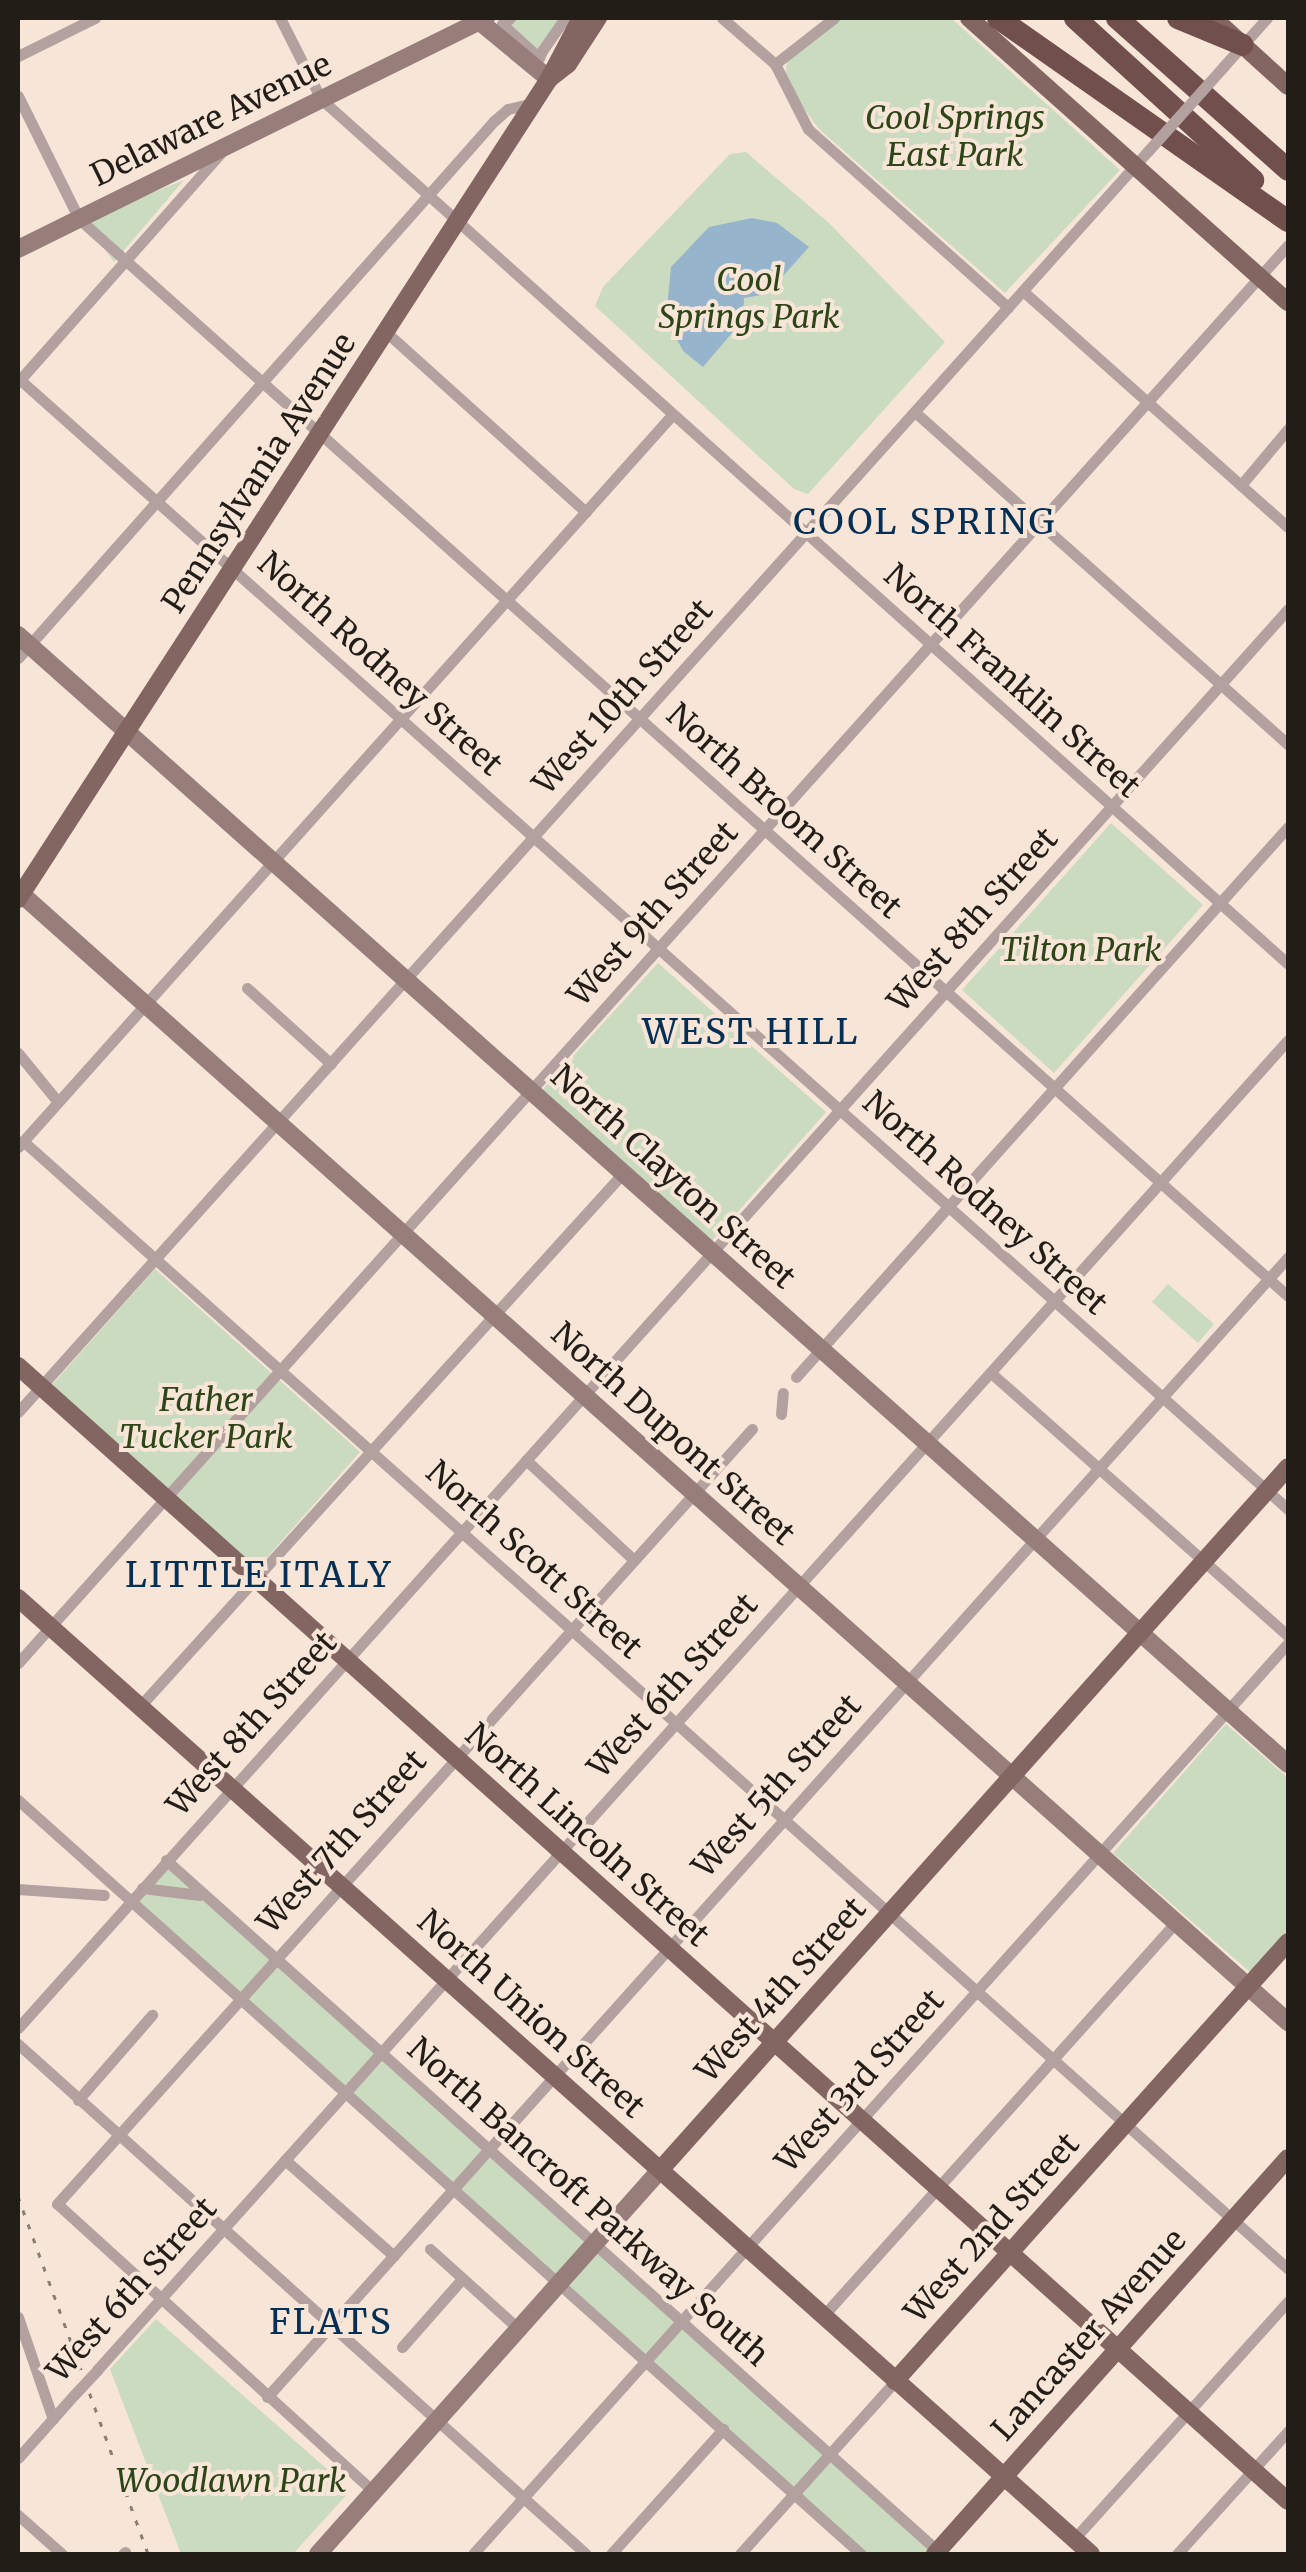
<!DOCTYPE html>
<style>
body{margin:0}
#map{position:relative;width:1306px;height:2572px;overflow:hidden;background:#f7e6d8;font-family:Merriweather,serif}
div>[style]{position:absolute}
.green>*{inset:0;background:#cbdbc0}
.water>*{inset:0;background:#96b4cb}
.street>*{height:11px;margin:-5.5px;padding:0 5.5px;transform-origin:5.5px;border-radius:5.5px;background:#b2a19f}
.secondary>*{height:18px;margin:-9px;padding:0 9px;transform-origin:9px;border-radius:9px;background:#977e7b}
.primary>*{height:18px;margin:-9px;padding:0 9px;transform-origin:9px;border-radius:9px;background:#836561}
.highway>*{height:22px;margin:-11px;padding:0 11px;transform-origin:11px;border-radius:11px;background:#714f4c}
.rail>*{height:2.5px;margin-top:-1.25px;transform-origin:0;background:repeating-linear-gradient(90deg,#8a7f75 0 5px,transparent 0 15px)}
.street-bridge>*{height:11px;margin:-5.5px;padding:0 5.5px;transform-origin:5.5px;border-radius:5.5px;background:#b2a19f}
span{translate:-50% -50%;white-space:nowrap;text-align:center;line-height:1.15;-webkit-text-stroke:8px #f7e6d8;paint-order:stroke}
.park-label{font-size:32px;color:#2d4517;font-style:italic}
.street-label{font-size:32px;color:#231d18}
.neighbourhood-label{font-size:35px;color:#052f54;letter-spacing:2.5px}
.frame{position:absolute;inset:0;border:20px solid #231d18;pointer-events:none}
</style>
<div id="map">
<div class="green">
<div style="clip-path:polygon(500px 18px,573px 18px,541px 60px,499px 26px)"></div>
<div style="clip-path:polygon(839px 18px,951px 18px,1120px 170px,1005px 293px,819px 129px,793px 94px,785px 74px,788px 57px)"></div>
<div style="clip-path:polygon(746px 152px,829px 223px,945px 342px,808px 494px,794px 489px,595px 306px,603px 287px,730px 154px)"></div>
<div style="clip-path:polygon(184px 180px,114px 262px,84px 220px)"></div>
<div style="clip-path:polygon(1111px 823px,1203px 905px,1054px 1073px,962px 990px)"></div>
<div style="clip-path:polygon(658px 963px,826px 1112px,712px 1241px,542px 1090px)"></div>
<div style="clip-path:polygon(155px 1269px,360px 1452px,257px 1569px,51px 1386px)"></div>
<div style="clip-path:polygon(1168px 1284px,1214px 1324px,1198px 1343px,1152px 1302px)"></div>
<div style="clip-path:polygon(1226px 1724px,1288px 1778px,1288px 1932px,1251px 1973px,1113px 1853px)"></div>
<div style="clip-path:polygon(166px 1860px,941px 2554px,861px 2554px,131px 1900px)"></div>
<div style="clip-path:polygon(156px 2319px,351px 2490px,293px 2554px,181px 2554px,110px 2369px)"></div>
</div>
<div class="water">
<div style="clip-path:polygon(752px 218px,777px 223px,809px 247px,767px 294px,744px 298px,743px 320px,703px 367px,683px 351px,666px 318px,671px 267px,709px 227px)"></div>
</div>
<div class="street">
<div style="left:280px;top:18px;width:91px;rotate:63.2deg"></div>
<div style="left:321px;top:99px;width:1297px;rotate:41.81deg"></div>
<div style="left:510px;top:18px;width:10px;rotate:143deg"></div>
<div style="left:502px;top:24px;width:50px;rotate:42.6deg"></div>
<div style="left:539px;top:58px;width:8px;rotate:-67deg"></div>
<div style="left:722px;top:18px;width:70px;rotate:41deg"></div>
<div style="left:775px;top:64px;width:73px;rotate:63.1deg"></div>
<div style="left:808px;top:129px;width:268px;rotate:41.7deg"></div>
<div style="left:542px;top:51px;width:40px;rotate:-55.1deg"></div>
<div style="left:18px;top:56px;width:86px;rotate:-26.3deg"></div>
<div style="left:775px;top:64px;width:75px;rotate:-37.9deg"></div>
<div style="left:1223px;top:67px;width:66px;rotate:-48.1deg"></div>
<div style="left:18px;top:96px;width:137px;rotate:63.6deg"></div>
<div style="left:79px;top:219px;width:1619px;rotate:41.7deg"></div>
<div style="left:1024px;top:292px;width:353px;rotate:41.7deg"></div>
<div style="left:386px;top:332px;width:269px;rotate:42deg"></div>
<div style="left:18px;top:378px;width:1701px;rotate:41.69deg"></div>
<div style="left:18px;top:382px;width:305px;rotate:-48.5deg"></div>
<div style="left:916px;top:413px;width:498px;rotate:41.7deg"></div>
<div style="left:1241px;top:485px;width:73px;rotate:-50deg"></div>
<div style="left:18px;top:658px;width:718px;rotate:-48.45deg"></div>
<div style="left:494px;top:121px;width:18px;rotate:-41deg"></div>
<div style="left:508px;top:109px;width:26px;rotate:-13deg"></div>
<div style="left:247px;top:988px;width:113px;rotate:42.1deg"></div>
<div style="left:18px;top:1053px;width:63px;rotate:50.8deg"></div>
<div style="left:23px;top:1141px;width:1695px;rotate:41.72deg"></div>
<div style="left:18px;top:1147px;width:982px;rotate:-48.22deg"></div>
<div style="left:991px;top:1373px;width:397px;rotate:41.5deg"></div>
<div style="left:796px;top:1377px;width:738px;rotate:-48.19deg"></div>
<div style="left:18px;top:1412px;width:1693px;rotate:-48.14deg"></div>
<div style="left:781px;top:1414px;width:21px;rotate:-85deg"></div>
<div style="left:526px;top:1460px;width:146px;rotate:42.8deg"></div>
<div style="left:18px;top:1663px;width:1904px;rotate:-48.15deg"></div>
<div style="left:141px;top:1705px;width:718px;rotate:-47.82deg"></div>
<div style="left:18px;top:1800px;width:1131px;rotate:41.81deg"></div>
<div style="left:166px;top:1860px;width:1040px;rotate:41.84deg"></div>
<div style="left:142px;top:1888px;width:58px;rotate:6.9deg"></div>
<div style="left:18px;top:1889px;width:86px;rotate:4deg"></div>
<div style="left:18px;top:2028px;width:1904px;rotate:-48.17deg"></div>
<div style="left:18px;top:2044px;width:763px;rotate:41.92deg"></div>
<div style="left:78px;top:2100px;width:113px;rotate:-49deg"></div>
<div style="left:285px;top:2160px;width:145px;rotate:41.4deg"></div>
<div style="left:430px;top:2249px;width:120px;rotate:42deg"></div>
<div style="left:823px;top:2316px;width:529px;rotate:-48.14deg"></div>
<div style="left:18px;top:2317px;width:108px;rotate:71.1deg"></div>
<div style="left:402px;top:2347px;width:91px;rotate:-48.6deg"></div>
<div style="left:97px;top:2370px;width:1785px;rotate:-48.16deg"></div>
<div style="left:267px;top:2397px;width:1530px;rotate:-48.15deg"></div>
<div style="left:18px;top:2458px;width:84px;rotate:-48.4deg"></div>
<div style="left:374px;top:2492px;width:428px;rotate:-137.7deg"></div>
<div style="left:57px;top:2204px;width:1041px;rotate:-48.12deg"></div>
<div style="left:18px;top:2515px;width:59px;rotate:41.6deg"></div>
<div style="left:1074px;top:2539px;width:320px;rotate:-48deg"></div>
<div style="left:123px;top:2554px;width:3px;rotate:-45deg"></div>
<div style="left:473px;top:2554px;width:1222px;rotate:-48.18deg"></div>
<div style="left:611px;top:2554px;width:168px;rotate:-48.1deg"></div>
<div style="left:740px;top:2554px;width:232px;rotate:-48.1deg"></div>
<div style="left:1177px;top:2554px;width:166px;rotate:-47.9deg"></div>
</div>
<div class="secondary">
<div style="left:479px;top:21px;width:91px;rotate:39.6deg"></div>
<div style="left:18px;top:249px;width:522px;rotate:-26.27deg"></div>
<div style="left:18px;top:635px;width:1699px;rotate:41.64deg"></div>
<div style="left:18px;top:891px;width:1701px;rotate:41.69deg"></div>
<div style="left:318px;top:2554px;width:516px;rotate:-48.3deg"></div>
</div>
<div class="primary">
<div style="left:969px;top:18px;width:427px;rotate:41.7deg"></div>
<div style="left:1213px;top:18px;width:101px;rotate:42.2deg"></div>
<div style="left:549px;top:79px;width:24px;rotate:-38deg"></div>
<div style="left:568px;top:64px;width:55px;rotate:-56.9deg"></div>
<div style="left:18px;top:899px;width:977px;rotate:-57.07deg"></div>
<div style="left:549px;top:79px;width:69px;rotate:-62.3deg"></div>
<div style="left:18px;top:1366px;width:1703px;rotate:41.79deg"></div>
<div style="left:18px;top:1598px;width:1437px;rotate:41.7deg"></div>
<div style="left:661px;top:2169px;width:941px;rotate:-48.23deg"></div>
<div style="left:895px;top:2381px;width:589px;rotate:-48.16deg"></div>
<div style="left:935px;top:2554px;width:530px;rotate:-48.29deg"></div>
</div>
<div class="highway">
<div style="left:998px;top:18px;width:354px;rotate:35deg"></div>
<div style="left:1075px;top:18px;width:241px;rotate:42.3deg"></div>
<div style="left:1117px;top:18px;width:229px;rotate:41.6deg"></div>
<div style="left:1178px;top:18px;width:70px;rotate:22.6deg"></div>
</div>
<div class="rail">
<div style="left:18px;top:2196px;width:381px;rotate:70deg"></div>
</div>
<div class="street-bridge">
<div style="left:1148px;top:151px;width:113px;rotate:-48.2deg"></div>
<div style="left:74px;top:2395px;width:34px;rotate:-47deg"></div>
</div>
<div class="park-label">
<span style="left:955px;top:137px">Cool Springs<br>East Park</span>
<span style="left:749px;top:299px">Cool<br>Springs Park</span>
<span style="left:1081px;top:950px">Tilton Park</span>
<span style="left:206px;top:1419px">Father<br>Tucker Park</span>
<span style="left:231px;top:2481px">Woodlawn Park</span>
</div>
<div class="street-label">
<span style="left:211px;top:120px;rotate:-26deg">Delaware Avenue</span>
<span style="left:259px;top:473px;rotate:-57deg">Pennsylvania Avenue</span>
<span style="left:380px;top:664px;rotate:42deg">North Rodney Street</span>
<span style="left:1012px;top:681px;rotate:42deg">North Franklin Street</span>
<span style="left:623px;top:697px;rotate:-48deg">West 10th Street</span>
<span style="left:784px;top:811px;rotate:42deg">North Broom Street</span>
<span style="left:653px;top:914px;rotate:-48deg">West 9th Street</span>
<span style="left:973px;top:920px;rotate:-48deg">West 8th Street</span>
<span style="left:673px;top:1177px;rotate:42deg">North Clayton Street</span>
<span style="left:985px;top:1203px;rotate:42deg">North Rodney Street</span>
<span style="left:673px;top:1434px;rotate:42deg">North Dupont Street</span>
<span style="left:534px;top:1560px;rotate:42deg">North Scott Street</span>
<span style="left:673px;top:1686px;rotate:-48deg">West 6th Street</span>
<span style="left:252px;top:1724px;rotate:-48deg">West 8th Street</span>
<span style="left:777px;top:1786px;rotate:-48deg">West 5th Street</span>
<span style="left:587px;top:1835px;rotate:42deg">North Lincoln Street</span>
<span style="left:342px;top:1842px;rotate:-48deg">West 7th Street</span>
<span style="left:781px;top:1990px;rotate:-48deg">West 4th Street</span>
<span style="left:531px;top:2014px;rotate:42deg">North Union Street</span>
<span style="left:860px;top:2081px;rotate:-48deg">West 3rd Street</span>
<span style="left:588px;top:2202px;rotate:42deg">North Bancroft Parkway South</span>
<span style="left:992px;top:2228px;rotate:-48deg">West 2nd Street</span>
<span style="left:132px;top:2290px;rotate:-48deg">West 6th Street</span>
<span style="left:1089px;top:2335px;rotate:-48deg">Lancaster Avenue</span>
</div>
<div class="neighbourhood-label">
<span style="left:925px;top:522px">COOL SPRING</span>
<span style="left:751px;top:1032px">WEST HILL</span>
<span style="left:259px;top:1575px">LITTLE ITALY</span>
<span style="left:331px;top:2322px">FLATS</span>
</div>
<div class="frame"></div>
</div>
